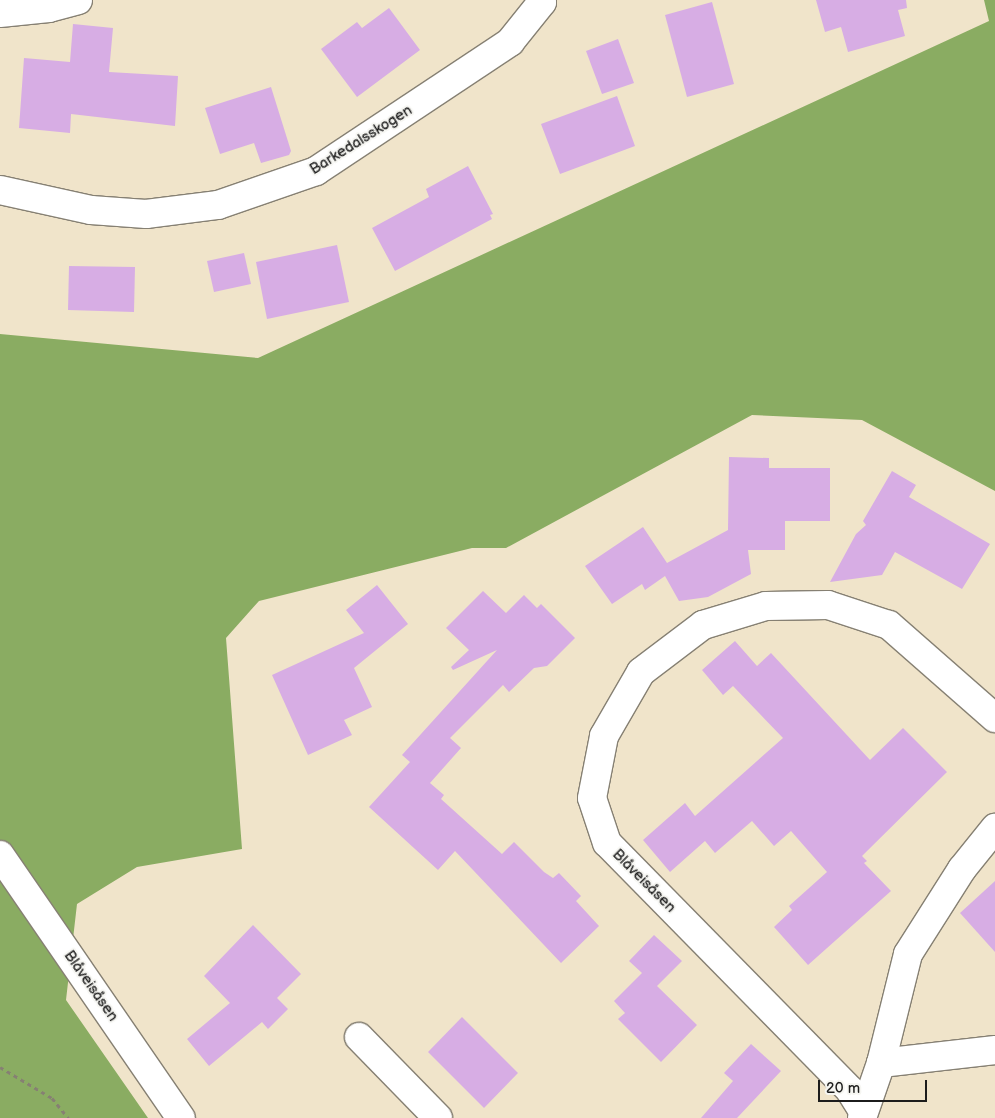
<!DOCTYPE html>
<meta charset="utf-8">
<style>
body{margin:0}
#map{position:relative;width:995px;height:1118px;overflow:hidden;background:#f0e4ca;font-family:"Balsamiq Sans",sans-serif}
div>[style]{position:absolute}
.forest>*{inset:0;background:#8aac62}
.building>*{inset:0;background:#d7ade4}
.path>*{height:3px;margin-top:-1.5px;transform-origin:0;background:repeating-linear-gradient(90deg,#868073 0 4px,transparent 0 8px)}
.roads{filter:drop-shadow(1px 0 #868073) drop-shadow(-1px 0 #868073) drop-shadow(0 1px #868073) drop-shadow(0 -1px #868073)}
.minor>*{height:28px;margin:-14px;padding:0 14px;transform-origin:14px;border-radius:14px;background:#fff}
span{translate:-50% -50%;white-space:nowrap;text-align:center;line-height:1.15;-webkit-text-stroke:4px #f6f6f2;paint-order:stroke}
.street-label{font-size:15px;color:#1c1c1c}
.scale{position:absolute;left:818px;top:1080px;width:109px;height:22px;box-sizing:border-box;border:2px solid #1c1c1c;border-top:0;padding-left:6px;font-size:15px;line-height:18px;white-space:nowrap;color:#1c1c1c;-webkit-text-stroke:4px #f6f6f2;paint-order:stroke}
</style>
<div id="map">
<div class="forest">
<div style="clip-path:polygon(984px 0,995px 0,995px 491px,862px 420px,752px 415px,506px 548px,472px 548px,259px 601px,226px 638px,242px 849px,137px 867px,77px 904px,66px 1000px,148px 1118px,0 1118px,0 334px,258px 358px,989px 21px)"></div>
</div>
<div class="building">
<div style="clip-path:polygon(816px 0,906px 0,907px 8px,898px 10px,905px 36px,848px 52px,841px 27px,825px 32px)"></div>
<div style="clip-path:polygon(712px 2px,734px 84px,687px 97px,665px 15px)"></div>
<div style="clip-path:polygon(389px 8px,420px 50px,357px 97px,321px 49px,357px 22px,362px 28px)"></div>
<div style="clip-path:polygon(73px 24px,113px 28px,109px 72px,178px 76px,175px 126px,71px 114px,70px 133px,19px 128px,24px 58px,70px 62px)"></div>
<div style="clip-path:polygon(618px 39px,634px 83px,602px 94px,586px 51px)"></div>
<div style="clip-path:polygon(271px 87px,291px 151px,289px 155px,261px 163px,254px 143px,220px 154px,205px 108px)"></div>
<div style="clip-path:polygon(617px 96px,635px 146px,560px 174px,541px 124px)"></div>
<div style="clip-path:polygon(468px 166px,493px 214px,490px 215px,492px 219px,395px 271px,372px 228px,429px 197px,426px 189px)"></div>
<div style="clip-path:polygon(337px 245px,349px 302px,267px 319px,256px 262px)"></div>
<div style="clip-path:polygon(244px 253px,251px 284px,214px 292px,207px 261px)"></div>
<div style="clip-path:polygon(69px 266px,135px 267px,134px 312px,68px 310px)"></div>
<div style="clip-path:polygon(729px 457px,769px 458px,769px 468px,830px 468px,830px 521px,785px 521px,785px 550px,748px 550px,751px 574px,708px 597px,679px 601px,665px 576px,645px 590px,642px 584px,612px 604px,585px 566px,643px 527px,667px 563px,728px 530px)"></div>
<div style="clip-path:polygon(892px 471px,916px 485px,909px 497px,990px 544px,962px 589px,895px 552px,882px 575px,830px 582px,856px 534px,866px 525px,863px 521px)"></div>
<div style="clip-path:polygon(377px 585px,408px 624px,354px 668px,372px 707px,344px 720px,352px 735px,308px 755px,272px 675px,364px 633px,346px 610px)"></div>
<div style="clip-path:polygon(483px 591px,506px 613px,524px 595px,537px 608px,541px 604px,575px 638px,547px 666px,534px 668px,509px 692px,503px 685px,450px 738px,461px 748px,430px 783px,444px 795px,441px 799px,502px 854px,514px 842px,544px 872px,553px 878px,559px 873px,581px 896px,576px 901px,599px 926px,561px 963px,455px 851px,438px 870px,369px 807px,410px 762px,402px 755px,497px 650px,453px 670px,451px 667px,469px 650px,446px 628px)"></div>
<div style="clip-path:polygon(735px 641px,757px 666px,771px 653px,870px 760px,903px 728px,947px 772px,862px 856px,867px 861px,864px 863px,891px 891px,808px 965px,774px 927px,792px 910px,789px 906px,827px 872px,791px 831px,774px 846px,752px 821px,715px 853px,705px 841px,670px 872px,643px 840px,685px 803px,695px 816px,783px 738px,733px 686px,723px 695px,702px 670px)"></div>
<div style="clip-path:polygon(995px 881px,995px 952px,960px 913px)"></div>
<div style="clip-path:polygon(253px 925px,301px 974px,277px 998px,288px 1009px,268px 1029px,262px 1022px,209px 1066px,187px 1039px,230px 1003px,204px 976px)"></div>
<div style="clip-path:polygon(654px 935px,682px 961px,657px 986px,697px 1025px,661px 1062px,618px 1019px,625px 1013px,614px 1001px,642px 973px,629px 961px)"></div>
<div style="clip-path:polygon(462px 1017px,518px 1073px,484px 1108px,428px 1052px)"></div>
<div style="clip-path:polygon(751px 1044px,781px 1071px,737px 1118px,701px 1118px,733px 1081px,724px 1073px)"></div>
</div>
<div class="path">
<div style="left:0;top:1067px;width:61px;rotate:30.8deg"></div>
<div style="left:52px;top:1098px;width:26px;rotate:51deg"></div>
</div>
<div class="roads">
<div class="minor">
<div style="left:0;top:13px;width:49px;rotate:-5.8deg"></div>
<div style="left:49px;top:8px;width:30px;rotate:-15deg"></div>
<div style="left:0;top:190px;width:93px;rotate:12.4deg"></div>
<div style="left:91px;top:210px;width:55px;rotate:4.2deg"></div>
<div style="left:146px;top:214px;width:73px;rotate:-7.1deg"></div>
<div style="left:218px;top:205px;width:104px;rotate:-19.1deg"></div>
<div style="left:316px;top:171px;width:233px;rotate:-33.6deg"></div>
<div style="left:510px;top:42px;width:51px;rotate:-51.3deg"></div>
<div style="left:542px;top:2px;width:3px;rotate:-135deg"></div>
<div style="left:0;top:855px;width:319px;rotate:55.5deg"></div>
<div style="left:359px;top:1037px;width:113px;rotate:45.7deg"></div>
<div style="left:881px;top:1063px;width:115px;rotate:-6.5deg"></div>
<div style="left:863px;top:1111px;width:25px;rotate:-122deg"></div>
<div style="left:850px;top:1090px;width:346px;rotate:-134.5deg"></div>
<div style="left:607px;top:843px;width:47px;rotate:-108.4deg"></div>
<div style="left:592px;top:798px;width:63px;rotate:-79deg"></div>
<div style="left:604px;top:736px;width:74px;rotate:-60deg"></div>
<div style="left:641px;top:672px;width:78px;rotate:-37.2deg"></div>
<div style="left:703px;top:625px;width:66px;rotate:-16.8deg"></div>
<div style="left:766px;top:606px;width:62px;rotate:-0.9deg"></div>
<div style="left:828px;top:605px;width:64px;rotate:18.2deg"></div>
<div style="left:889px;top:625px;width:141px;rotate:41.3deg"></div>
<div style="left:862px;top:1118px;width:58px;rotate:-70.9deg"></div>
<div style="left:881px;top:1063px;width:112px;rotate:-76.1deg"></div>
<div style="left:908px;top:954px;width:101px;rotate:-57.6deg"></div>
<div style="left:962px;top:869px;width:53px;rotate:-51.2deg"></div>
</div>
</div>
<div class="street-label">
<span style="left:361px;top:140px;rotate:-32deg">Barkedalsskogen</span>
<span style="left:644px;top:881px;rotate:45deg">Blåveisåsen</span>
<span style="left:91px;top:986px;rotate:55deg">Blåveisåsen</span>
</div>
<div class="scale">20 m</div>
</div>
